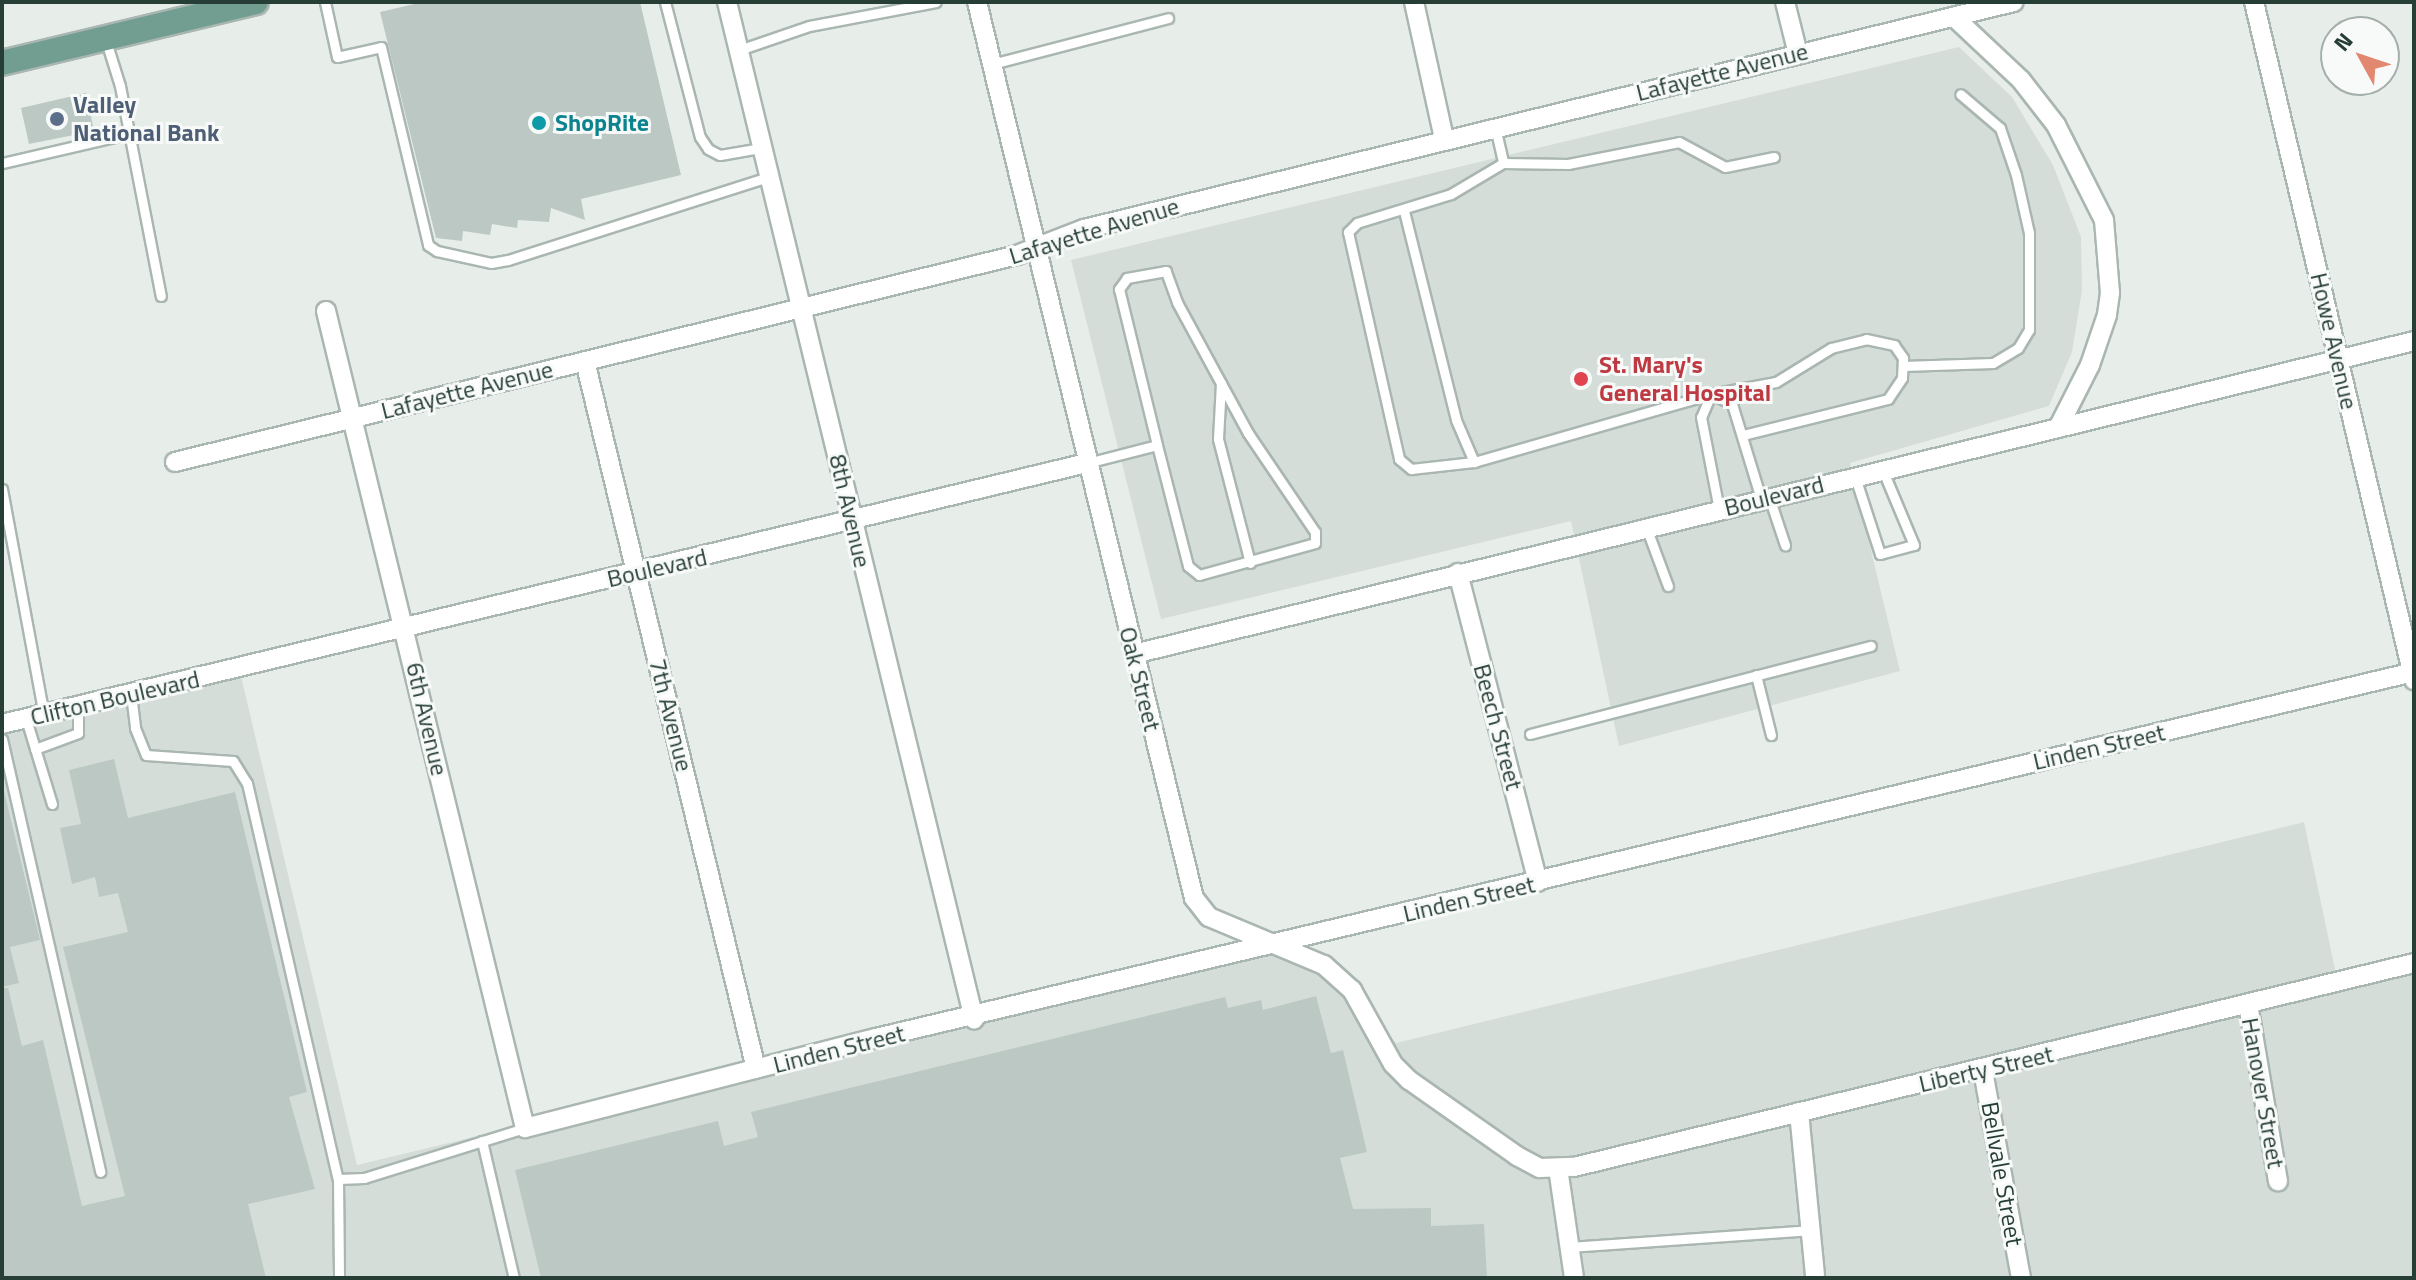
<!DOCTYPE html>
<style>
body{margin:0}
#map{position:relative;width:2416px;height:1280px;overflow:hidden;background:#e7eeea;font-family:"Titillium Web",sans-serif}
div>[style]{position:absolute}
.built>*{inset:0;background:#d5ddd9}
.building>*{inset:0;background:#bcc8c3}
.roads{filter:drop-shadow(2px 0 #aab6b1) drop-shadow(-2px 0 #aab6b1) drop-shadow(0 2px #aab6b1) drop-shadow(0 -2px #aab6b1)}
.lane>*{height:9px;margin:-4.5px;padding:0 4.5px;transform-origin:4.5px;border-radius:4.5px;background:#fff}
.street>*{height:18px;margin:-9px;padding:0 9px;transform-origin:9px;border-radius:9px;background:#fff}
.primary>*{height:24px;margin:-12px;padding:0 12px;transform-origin:12px;border-radius:12px;background:#719e90}
.dots>*{width:22px;height:22px;translate:-50% -50%;box-sizing:border-box;border:4px solid #f7faf9;border-radius:50%}
span{translate:-50% -50%;white-space:nowrap;text-align:center;line-height:1.15;-webkit-text-stroke:6px #f7faf9;paint-order:stroke}
.street-label{font-size:24px;color:#273e37}
.service-label{font-size:24px;color:#4e5e75;font-weight:700}
.left{translate:0 -50%;text-align:left}
.culture-label{font-size:24px;color:#0d838f;font-weight:700}
.health-label{font-size:24px;color:#be3a42;font-weight:700}
.frame{position:absolute;inset:0;border:4px solid #273e37;pointer-events:none}
.north{position:absolute;left:2320px;top:16px;width:80px;height:80px;box-sizing:border-box;background:#f7faf9;border:2px solid #a4afab;border-radius:50%;rotate:310deg;font-size:22px;font-weight:700;line-height:32px;text-align:center;color:#273e37}
.north::after{content:'';display:block;margin:auto;width:28px;height:36px;background:#e28870;clip-path:polygon(50% 0,100% 100%,50% 72%,0 100%)}
</style>
<div id="map">
<div class="built">
<div style="clip-path:polygon(1959px 47px,2012px 97px,2053px 165px,2081px 237px,2082px 290px,2072px 352px,2049px 406px,1850px 463px,1900px 671px,1619px 746px,1571px 521px,1161px 619px,1071px 260px)"></div>
<div style="clip-path:polygon(239px 668px,357px 1165px,1291px 941px,1396px 1043px,2304px 822px,2337px 979px,2414px 960px,2414px 1278px,2px 1278px,2px 724px)"></div>
</div>
<div class="building">
<div style="clip-path:polygon(423px 2px,640px 2px,681px 175px,581px 199px,585px 220px,551px 208px,549px 222px,518px 220px,517px 228px,492px 224px,490px 235px,463px 231px,462px 241px,436px 238px,380px 12px)"></div>
<div style="clip-path:polygon(86px 93px,94px 131px,29px 144px,21px 108px)"></div>
<div style="clip-path:polygon(114px 759px,128px 818px,235px 792px,307px 1092px,289px 1097px,315px 1189px,248px 1204px,266px 1278px,2px 1278px,2px 988px,8px 988px,22px 1046px,43px 1040px,82px 1206px,125px 1196px,63px 947px,128px 932px,118px 893px,99px 897px,95px 877px,72px 884px,60px 828px,81px 824px,69px 770px)"></div>
<div style="clip-path:polygon(2px 783px,40px 940px,10px 947px,19px 983px,2px 987px)"></div>
<div style="clip-path:polygon(1316px 996px,1331px 1053px,1343px 1050px,1367px 1152px,1340px 1158px,1353px 1209px,1431px 1208px,1431px 1226px,1484px 1224px,1487px 1278px,541px 1278px,515px 1170px,718px 1121px,724px 1146px,758px 1137px,751px 1112px,1225px 997px,1228px 1008px,1261px 1000px,1263px 1010px)"></div>
</div>
<div class="roads">
<div class="lane">
<div style="left:325px;top:2px;width:56px;rotate:77.7deg"></div>
<div style="left:337px;top:57px;width:45px;rotate:-12.8deg"></div>
<div style="left:381px;top:47px;width:204px;rotate:76.6deg"></div>
<div style="left:428px;top:245px;width:11px;rotate:34deg"></div>
<div style="left:437px;top:251px;width:55px;rotate:12.5deg"></div>
<div style="left:491px;top:263px;width:17px;rotate:-10deg"></div>
<div style="left:508px;top:260px;width:273px;rotate:-17.7deg"></div>
<div style="left:665px;top:2px;width:139px;rotate:75.5deg"></div>
<div style="left:700px;top:137px;width:14px;rotate:56deg"></div>
<div style="left:708px;top:149px;width:13px;rotate:27deg"></div>
<div style="left:720px;top:155px;width:42px;rotate:-9.7deg"></div>
<div style="left:106px;top:41px;width:47px;rotate:72.7deg"></div>
<div style="left:120px;top:86px;width:214px;rotate:79deg"></div>
<div style="left:739px;top:50px;width:74px;rotate:-18.9deg"></div>
<div style="left:809px;top:26px;width:129px;rotate:-10.7deg"></div>
<div style="left:992px;top:64px;width:182px;rotate:-14.6deg"></div>
<div style="left:1495px;top:127px;width:37px;rotate:77deg"></div>
<div style="left:1503px;top:163px;width:61px;rotate:149.2deg"></div>
<div style="left:1451px;top:194px;width:98px;rotate:162.9deg"></div>
<div style="left:1357px;top:223px;width:13px;rotate:135deg"></div>
<div style="left:1348px;top:232px;width:233px;rotate:77.3deg"></div>
<div style="left:1399px;top:459px;width:16px;rotate:40deg"></div>
<div style="left:1411px;top:469px;width:63px;rotate:-6.3deg"></div>
<div style="left:1474px;top:462px;width:247px;rotate:-16deg"></div>
<div style="left:1711px;top:394px;width:66px;rotate:-10.5deg"></div>
<div style="left:1776px;top:382px;width:65px;rotate:-31.7deg"></div>
<div style="left:1831px;top:348px;width:36px;rotate:-14deg"></div>
<div style="left:1866px;top:339px;width:29px;rotate:12deg"></div>
<div style="left:1894px;top:345px;width:16px;rotate:55deg"></div>
<div style="left:1903px;top:358px;width:20px;rotate:93deg"></div>
<div style="left:1902px;top:378px;width:25px;rotate:124deg"></div>
<div style="left:1888px;top:399px;width:150px;rotate:166.1deg"></div>
<div style="left:2px;top:163px;width:129px;rotate:-13deg"></div>
<div style="left:1503px;top:163px;width:65px;rotate:0.9deg"></div>
<div style="left:1568px;top:164px;width:113px;rotate:-11.2deg"></div>
<div style="left:1679px;top:142px;width:52px;rotate:28.5deg"></div>
<div style="left:1725px;top:167px;width:50px;rotate:-11.5deg"></div>
<div style="left:1404px;top:211px;width:215px;rotate:76deg"></div>
<div style="left:1456px;top:420px;width:46px;rotate:66.8deg"></div>
<div style="left:1903px;top:366px;width:90px;rotate:-1.9deg"></div>
<div style="left:1993px;top:363px;width:29px;rotate:-31deg"></div>
<div style="left:2018px;top:348px;width:21px;rotate:-59deg"></div>
<div style="left:2029px;top:330px;width:97px;rotate:-90deg"></div>
<div style="left:2029px;top:233px;width:59px;rotate:-102.6deg"></div>
<div style="left:2016px;top:175px;width:50px;rotate:-108.8deg"></div>
<div style="left:2000px;top:128px;width:52px;rotate:-139.6deg"></div>
<div style="left:1221px;top:383px;width:56px;rotate:93.1deg"></div>
<div style="left:1218px;top:439px;width:128px;rotate:75.5deg"></div>
<div style="left:1711px;top:394px;width:23px;rotate:25deg"></div>
<div style="left:1732px;top:404px;width:99px;rotate:73deg"></div>
<div style="left:1711px;top:394px;width:25px;rotate:113deg"></div>
<div style="left:1701px;top:417px;width:95px;rotate:79deg"></div>
<div style="left:1087px;top:463px;width:72px;rotate:-14.4deg"></div>
<div style="left:1157px;top:445px;width:125px;rotate:75.6deg"></div>
<div style="left:1188px;top:566px;width:14px;rotate:39deg"></div>
<div style="left:1199px;top:575px;width:120px;rotate:-15.4deg"></div>
<div style="left:1315px;top:543px;width:11px;rotate:-90deg"></div>
<div style="left:1315px;top:532px;width:120px;rotate:-124.1deg"></div>
<div style="left:1248px;top:433px;width:149px;rotate:-118.5deg"></div>
<div style="left:1177px;top:302px;width:33px;rotate:-110deg"></div>
<div style="left:1166px;top:271px;width:40px;rotate:170deg"></div>
<div style="left:1127px;top:278px;width:14px;rotate:126deg"></div>
<div style="left:1119px;top:289px;width:161px;rotate:76.3deg"></div>
<div style="left:1855px;top:477px;width:81px;rotate:72deg"></div>
<div style="left:1880px;top:554px;width:35px;rotate:-15deg"></div>
<div style="left:1914px;top:545px;width:80px;rotate:-112.7deg"></div>
<div style="left:2px;top:489px;width:230px;rotate:79.5deg"></div>
<div style="left:1769px;top:497px;width:51px;rotate:71.6deg"></div>
<div style="left:1646px;top:527px;width:63px;rotate:69.6deg"></div>
<div style="left:1756px;top:675px;width:62px;rotate:76deg"></div>
<div style="left:131px;top:694px;width:34px;rotate:83deg"></div>
<div style="left:135px;top:728px;width:29px;rotate:68deg"></div>
<div style="left:146px;top:755px;width:87px;rotate:3.9deg"></div>
<div style="left:233px;top:761px;width:26px;rotate:58deg"></div>
<div style="left:247px;top:783px;width:406px;rotate:77.1deg"></div>
<div style="left:338px;top:1179px;width:99px;rotate:89.4deg"></div>
<div style="left:26px;top:719px;width:89px;rotate:73deg"></div>
<div style="left:1530px;top:734px;width:352px;rotate:-14.5deg"></div>
<div style="left:2px;top:739px;width:444px;rotate:77.2deg"></div>
<div style="left:35px;top:749px;width:46px;rotate:-20.4deg"></div>
<div style="left:78px;top:733px;width:26px;rotate:-90deg"></div>
<div style="left:482px;top:1141px;width:141px;rotate:76.9deg"></div>
<div style="left:338px;top:1179px;width:26px;rotate:-2deg"></div>
<div style="left:364px;top:1178px;width:169px;rotate:-17.3deg"></div>
<div style="left:1570px;top:1247px;width:242px;rotate:-4deg"></div>
</div>
<div class="street">
<div style="left:727px;top:2px;width:1047px;rotate:76.35deg"></div>
<div style="left:977px;top:2px;width:922px;rotate:76.39deg"></div>
<div style="left:1194px;top:898px;width:24px;rotate:52deg"></div>
<div style="left:1209px;top:917px;width:125px;rotate:22.7deg"></div>
<div style="left:1324px;top:965px;width:38px;rotate:42deg"></div>
<div style="left:1352px;top:990px;width:85px;rotate:61deg"></div>
<div style="left:1393px;top:1064px;width:23px;rotate:45deg"></div>
<div style="left:1409px;top:1080px;width:132px;rotate:35.1deg"></div>
<div style="left:1517px;top:1156px;width:26px;rotate:28deg"></div>
<div style="left:1540px;top:1168px;width:34px;rotate:-2deg"></div>
<div style="left:1574px;top:1167px;width:864px;rotate:-13.65deg"></div>
<div style="left:1414px;top:2px;width:140px;rotate:77.6deg"></div>
<div style="left:1785px;top:2px;width:54px;rotate:76deg"></div>
<div style="left:2254px;top:2px;width:697px;rotate:76.72deg"></div>
<div style="left:1954px;top:17px;width:92px;rotate:43.2deg"></div>
<div style="left:2021px;top:80px;width:57px;rotate:52.1deg"></div>
<div style="left:2056px;top:125px;width:106px;rotate:63.2deg"></div>
<div style="left:2104px;top:220px;width:73px;rotate:85.3deg"></div>
<div style="left:2110px;top:293px;width:22px;rotate:98deg"></div>
<div style="left:2107px;top:315px;width:53px;rotate:108.8deg"></div>
<div style="left:2090px;top:365px;width:71px;rotate:116.9deg"></div>
<div style="left:326px;top:311px;width:841px;rotate:76.31deg"></div>
<div style="left:525px;top:1128px;width:362px;rotate:-14.4deg"></div>
<div style="left:876px;top:1038px;width:1581px;rotate:-13.39deg"></div>
<div style="left:585px;top:361px;width:728px;rotate:76.42deg"></div>
<div style="left:175px;top:462px;width:867px;rotate:-13.81deg"></div>
<div style="left:1017px;top:255px;width:72px;rotate:-21.2deg"></div>
<div style="left:1084px;top:229px;width:957px;rotate:-13.72deg"></div>
<div style="left:1458px;top:573px;width:319px;rotate:75.5deg"></div>
<div style="left:1134px;top:654px;width:1318px;rotate:-13.74deg"></div>
<div style="left:2px;top:724px;width:1116px;rotate:-13.53deg"></div>
<div style="left:2248px;top:1004px;width:180px;rotate:80.4deg"></div>
<div style="left:1983px;top:1071px;width:210px;rotate:79.6deg"></div>
<div style="left:1799px;top:1112px;width:164px;rotate:84.4deg"></div>
<div style="left:1558px;top:1168px;width:111px;rotate:81.7deg"></div>
</div>
<div class="primary">
<div style="left:2px;top:63px;width:261px;rotate:-13.5deg"></div>
</div>
</div>
<div class="dots">
<div style="left:57px;top:119px;background:#5c6f8a"></div>
<div style="left:539px;top:123px;background:#0f9aa8"></div>
<div style="left:1581px;top:379px;background:#e0444e"></div>
</div>
<div class="street-label">
<span style="left:1722px;top:72px;rotate:-14deg">Lafayette Avenue</span>
<span style="left:1094px;top:231px;rotate:-17deg">Lafayette Avenue</span>
<span style="left:2334px;top:341px;rotate:77deg">Howe Avenue</span>
<span style="left:467px;top:390px;rotate:-14deg">Lafayette Avenue</span>
<span style="left:1774px;top:496px;rotate:-14deg">Boulevard</span>
<span style="left:850px;top:511px;rotate:77deg">8th Avenue</span>
<span style="left:657px;top:568px;rotate:-13deg">Boulevard</span>
<span style="left:1140px;top:679px;rotate:76deg">Oak Street</span>
<span style="left:115px;top:698px;rotate:-13deg">Clifton Boulevard</span>
<span style="left:671px;top:715px;rotate:76deg">7th Avenue</span>
<span style="left:427px;top:719px;rotate:77deg">6th Avenue</span>
<span style="left:1498px;top:727px;rotate:75deg">Beech Street</span>
<span style="left:2099px;top:747px;rotate:-13deg">Linden Street</span>
<span style="left:1469px;top:899px;rotate:-13deg">Linden Street</span>
<span style="left:839px;top:1049px;rotate:-14deg">Linden Street</span>
<span style="left:1986px;top:1069px;rotate:-13deg">Liberty Street</span>
<span style="left:2263px;top:1093px;rotate:80deg">Hanover Street</span>
<span style="left:2002px;top:1174px;rotate:80deg">Bellvale Street</span>
</div>
<div class="service-label">
<span class="left" style="left:73px;top:119px">Valley<br>National Bank</span>
</div>
<div class="culture-label">
<span class="left" style="left:555px;top:123px">ShopRite</span>
</div>
<div class="health-label">
<span class="left" style="left:1599px;top:379px">St. Mary's<br>General Hospital</span>
</div>
<div class="frame"></div>
<div class="north">N</div>
</div>
